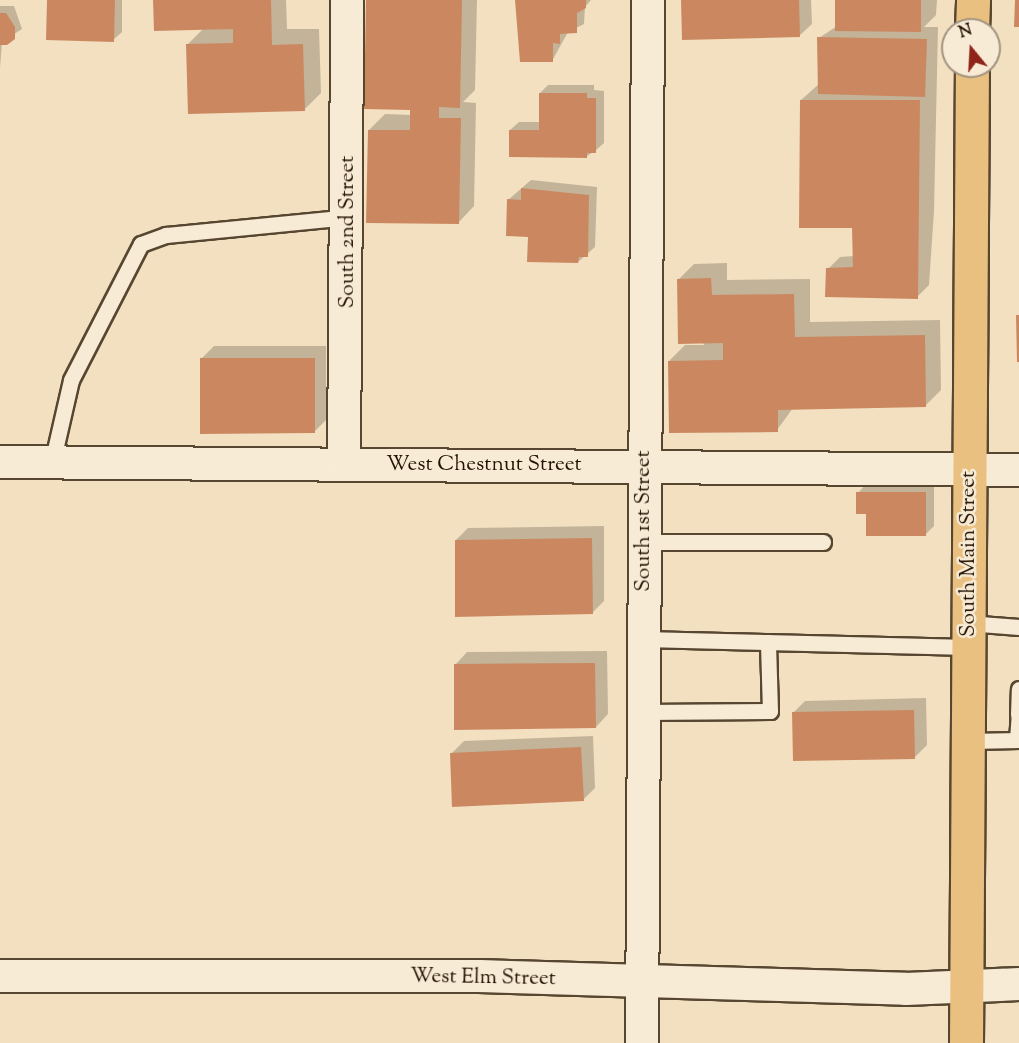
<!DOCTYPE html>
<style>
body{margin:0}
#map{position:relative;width:1019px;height:1043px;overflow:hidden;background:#f3e0c0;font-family:"Sorts Mill Goudy",serif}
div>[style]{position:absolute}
.shadow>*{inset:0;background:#0003}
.building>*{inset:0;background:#cb8860}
.roads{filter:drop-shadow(2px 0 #574630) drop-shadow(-2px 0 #574630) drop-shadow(0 2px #574630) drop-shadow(0 -2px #574630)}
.lane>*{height:15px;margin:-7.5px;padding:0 7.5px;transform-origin:7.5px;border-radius:7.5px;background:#f7ebd6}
.street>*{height:32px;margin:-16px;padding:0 16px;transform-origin:16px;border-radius:16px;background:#f7ebd6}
.primary>*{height:33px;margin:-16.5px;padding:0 16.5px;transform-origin:16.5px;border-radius:16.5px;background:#eac080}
span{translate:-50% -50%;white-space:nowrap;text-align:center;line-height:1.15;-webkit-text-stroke:5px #f7ebd6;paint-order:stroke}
.street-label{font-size:21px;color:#231200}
.north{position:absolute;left:941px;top:18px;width:60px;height:60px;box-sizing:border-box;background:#f7ebd6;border:2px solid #a29480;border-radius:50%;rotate:342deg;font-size:16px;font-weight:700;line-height:24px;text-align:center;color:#231200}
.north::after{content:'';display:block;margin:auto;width:21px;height:27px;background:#8f2418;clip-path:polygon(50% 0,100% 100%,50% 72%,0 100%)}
</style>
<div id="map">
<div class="shadow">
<div style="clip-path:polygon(48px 0,122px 0,122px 32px,113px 40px)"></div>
<div style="clip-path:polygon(155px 0,286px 0,287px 29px,319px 29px,321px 93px,305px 109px,187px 45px,204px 28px)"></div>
<div style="clip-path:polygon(367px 0,477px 0,475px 90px,463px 102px,476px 103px,474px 206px,459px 222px,369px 130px,385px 114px,412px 115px,412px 109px)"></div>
<div style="clip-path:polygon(518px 0,591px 0,585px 7px,584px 24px,568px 32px,552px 61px)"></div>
<div style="clip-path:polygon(682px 0,811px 0,812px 24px,799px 36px)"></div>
<div style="clip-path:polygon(837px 0,937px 0,936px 15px,924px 27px,938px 27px,934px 211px,929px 285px,917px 297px,828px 269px,840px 257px,854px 256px,854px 227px,801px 100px,819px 84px,819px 38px,837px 26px)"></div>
<div style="clip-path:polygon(0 6px,14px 6px,22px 29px,2px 42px,0 68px)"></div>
<div style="clip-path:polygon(548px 85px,594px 85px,594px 90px,604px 91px,604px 143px,595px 151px,587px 156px,510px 130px,519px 122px,540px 122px,540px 93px)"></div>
<div style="clip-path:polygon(531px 180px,597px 187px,595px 247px,578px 262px,530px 235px,508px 200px)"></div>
<div style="clip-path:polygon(727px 263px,727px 280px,810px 279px,810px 322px,940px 320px,941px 390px,925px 406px,793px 408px,777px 430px,669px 361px,685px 345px,704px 345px,678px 280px,694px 264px)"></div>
<div style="clip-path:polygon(214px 346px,326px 346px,326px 420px,314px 432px,201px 359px)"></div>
<div style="clip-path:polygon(866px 484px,934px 484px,934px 526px,925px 535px,867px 513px,858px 493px)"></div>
<div style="clip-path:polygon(604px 526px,604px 601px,592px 613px,456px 540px,468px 528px)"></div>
<div style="clip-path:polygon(607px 651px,608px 714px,596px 727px,455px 665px,467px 652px)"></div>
<div style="clip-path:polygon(926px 698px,927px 745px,915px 757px,793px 713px,805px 701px)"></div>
<div style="clip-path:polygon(593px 736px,595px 788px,583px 800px,451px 754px,464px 741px)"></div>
</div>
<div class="building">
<div style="clip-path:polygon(47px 0,115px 0,114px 42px,46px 40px)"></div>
<div style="clip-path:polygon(153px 0,271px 0,272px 45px,303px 44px,305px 111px,188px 114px,186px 44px,233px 43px,233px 29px,154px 31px)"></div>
<div style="clip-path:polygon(366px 0,462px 0,460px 108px,439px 107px,439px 118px,461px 118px,459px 224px,366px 223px,368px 130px,410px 130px,410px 110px,364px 109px)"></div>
<div style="clip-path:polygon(515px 0,586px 0,586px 8px,577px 13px,577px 33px,560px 34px,560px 44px,553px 43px,553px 62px,520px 62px)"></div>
<div style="clip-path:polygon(681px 0,799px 0,800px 37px,682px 40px)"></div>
<div style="clip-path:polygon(835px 0,921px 0,921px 32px,835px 31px)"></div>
<div style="clip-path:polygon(1015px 0,1019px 0,1019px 27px,1014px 27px)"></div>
<div style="clip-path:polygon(0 13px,6px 13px,15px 27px,15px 39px,7px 45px,0 45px)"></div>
<div style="clip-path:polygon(817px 37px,927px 39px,925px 97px,818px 94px)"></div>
<div style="clip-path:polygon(539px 93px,587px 93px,587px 98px,596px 98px,596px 153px,587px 153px,587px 158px,509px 157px,509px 130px,539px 130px)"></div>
<div style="clip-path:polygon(800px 100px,920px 100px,918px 299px,825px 297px,826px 268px,853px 267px,852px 228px,799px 228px)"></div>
<div style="clip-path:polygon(521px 188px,589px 195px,588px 257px,579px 257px,578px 263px,527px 262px,528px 237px,506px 236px,507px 199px,521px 200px)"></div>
<div style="clip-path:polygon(711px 278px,712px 295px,794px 294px,795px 337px,925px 335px,926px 407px,778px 410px,778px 432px,669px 433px,668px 361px,723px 360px,723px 343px,678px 344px,677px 279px)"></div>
<div style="clip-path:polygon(1016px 315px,1019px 315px,1019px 362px,1017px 362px)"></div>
<div style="clip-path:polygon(200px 358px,315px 358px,315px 433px,200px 434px)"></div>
<div style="clip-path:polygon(856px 492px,926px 492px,926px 536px,866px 536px,866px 514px,856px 514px)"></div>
<div style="clip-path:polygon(592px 538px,593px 614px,455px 617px,455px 540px)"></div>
<div style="clip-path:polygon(595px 663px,596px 728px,454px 730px,454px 664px)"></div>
<div style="clip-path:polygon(914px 710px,915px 759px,793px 761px,792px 712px)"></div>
<div style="clip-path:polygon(581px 747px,584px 801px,452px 807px,450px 753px)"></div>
</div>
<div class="roads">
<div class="lane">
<div style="left:52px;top:463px;width:85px;rotate:-77.1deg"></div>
<div style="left:71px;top:380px;width:153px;rotate:-62.8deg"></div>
<div style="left:141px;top:244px;width:27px;rotate:-20deg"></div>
<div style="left:166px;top:235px;width:183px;rotate:-5.6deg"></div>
<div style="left:643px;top:542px;width:180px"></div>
<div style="left:967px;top:623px;width:52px;rotate:4.4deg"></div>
<div style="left:643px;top:639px;width:326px;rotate:1.4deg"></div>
<div style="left:643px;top:712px;width:127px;rotate:-0.5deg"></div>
<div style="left:770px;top:711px;width:69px;rotate:-91.7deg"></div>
<div style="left:1018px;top:714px;width:25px;rotate:-88deg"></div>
<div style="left:1017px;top:740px;width:26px;rotate:-86deg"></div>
<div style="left:968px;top:741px;width:51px;rotate:-1.1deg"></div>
</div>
<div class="street">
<div style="left:0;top:462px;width:1019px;rotate:0.45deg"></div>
<div style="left:344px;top:464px;width:464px;rotate:-89.6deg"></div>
<div style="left:0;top:976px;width:479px"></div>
<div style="left:479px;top:976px;width:427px;rotate:1.7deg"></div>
<div style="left:906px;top:989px;width:113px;rotate:-2.5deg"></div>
<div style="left:642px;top:1043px;width:1043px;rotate:-89.67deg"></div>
</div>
<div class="primary">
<div style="left:972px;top:30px;width:30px;rotate:-88deg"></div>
<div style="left:966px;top:1043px;width:977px;rotate:-89.65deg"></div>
</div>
</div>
<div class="street-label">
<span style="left:348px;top:232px;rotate:-90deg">South 2nd Street</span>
<span style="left:484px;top:465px">West Chestnut Street</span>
<span style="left:644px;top:521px;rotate:-90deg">South 1st Street</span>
<span style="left:969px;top:554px;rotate:-90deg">South Main Street</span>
<span style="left:483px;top:978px;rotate:1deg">West Elm Street</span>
</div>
<div class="north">N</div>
</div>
